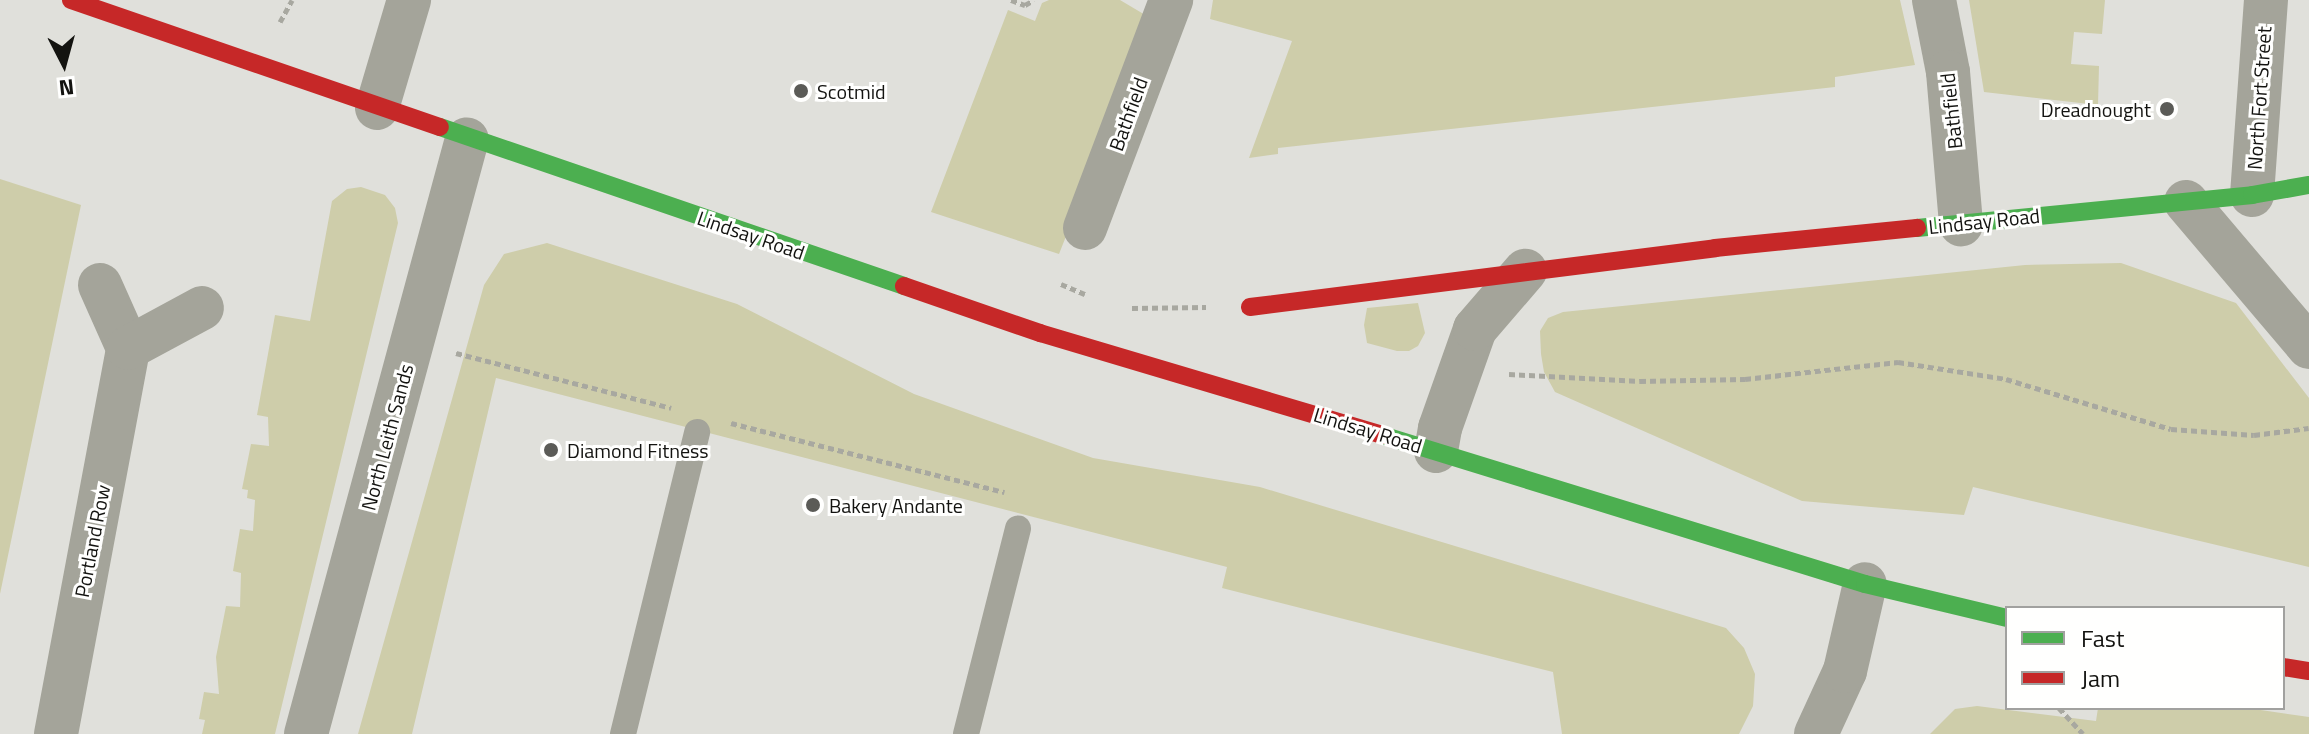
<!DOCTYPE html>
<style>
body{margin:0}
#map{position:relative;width:2309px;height:734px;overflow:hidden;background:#e0e0db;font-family:"Titillium Web",sans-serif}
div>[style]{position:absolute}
.green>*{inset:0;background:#cecdaa}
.path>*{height:5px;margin-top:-2.5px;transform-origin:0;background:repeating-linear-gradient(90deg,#a8a8a0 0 6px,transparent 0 10px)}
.lane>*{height:26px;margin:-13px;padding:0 13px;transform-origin:13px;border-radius:13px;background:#a4a49a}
.street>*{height:44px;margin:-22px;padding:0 22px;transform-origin:22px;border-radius:22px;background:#a4a49a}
.fast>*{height:18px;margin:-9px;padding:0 9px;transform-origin:9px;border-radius:9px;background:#4caf50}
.jam>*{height:18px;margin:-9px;padding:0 9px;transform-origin:9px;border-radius:9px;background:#c62828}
.dots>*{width:22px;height:22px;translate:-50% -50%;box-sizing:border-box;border:4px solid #fffffe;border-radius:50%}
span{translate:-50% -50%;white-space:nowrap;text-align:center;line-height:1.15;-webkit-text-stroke:6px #fffffe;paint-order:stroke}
.poi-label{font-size:20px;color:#131310}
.left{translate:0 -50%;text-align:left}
.right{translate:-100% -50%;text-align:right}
.street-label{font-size:20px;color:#131310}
.legend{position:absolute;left:2005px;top:606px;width:280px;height:104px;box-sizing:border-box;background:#fffffe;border:2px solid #a1a19f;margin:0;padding:10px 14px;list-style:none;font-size:24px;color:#131310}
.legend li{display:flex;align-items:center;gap:16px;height:40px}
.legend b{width:40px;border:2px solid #a1a19f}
.north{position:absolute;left:24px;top:24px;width:80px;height:80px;-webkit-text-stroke:6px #fffffe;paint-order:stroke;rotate:174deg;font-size:22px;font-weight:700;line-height:32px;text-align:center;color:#131310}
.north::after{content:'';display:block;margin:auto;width:28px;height:36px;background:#131310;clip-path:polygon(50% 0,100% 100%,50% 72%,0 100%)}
</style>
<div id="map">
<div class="green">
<div style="clip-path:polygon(1049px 0,1120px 0,1152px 19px,1059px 254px,931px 212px,1008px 10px,1035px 21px,1042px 3px)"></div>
<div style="clip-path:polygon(1213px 0,1900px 0,1915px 65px,1835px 77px,1835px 87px,1278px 148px,1278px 154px,1249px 158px,1292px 41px,1210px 19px)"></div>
<div style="clip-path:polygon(1969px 0,2105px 0,2102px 34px,2074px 32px,2071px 64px,2099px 66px,2098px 105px,1984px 92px)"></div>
<div style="clip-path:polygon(0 179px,81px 205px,0 594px)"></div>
<div style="clip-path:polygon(361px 187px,385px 195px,395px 208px,398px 223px,275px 734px,202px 734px,205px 720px,199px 719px,204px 692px,219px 694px,216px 657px,226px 606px,240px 607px,241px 573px,233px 571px,240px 529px,253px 531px,255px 500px,247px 498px,248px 490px,242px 489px,251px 444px,269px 446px,268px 417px,257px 415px,275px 315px,310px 321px,332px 201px,347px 189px)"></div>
<div style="clip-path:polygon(547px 243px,737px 304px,914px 394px,1093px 458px,1260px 487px,1726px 628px,1744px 648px,1755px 674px,1753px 706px,1739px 734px,1562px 734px,1553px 672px,1222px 588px,1227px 567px,496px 378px,412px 734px,358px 734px,484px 285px,504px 254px)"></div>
<div style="clip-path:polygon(2121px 263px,2236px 303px,2309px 398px,2309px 567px,1973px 487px,1964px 515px,1802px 501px,1555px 392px,1544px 372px,1541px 354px,1540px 331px,1548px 318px,1563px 312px,2025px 265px)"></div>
<div style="clip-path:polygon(1418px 303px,1425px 333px,1418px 346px,1409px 351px,1397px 351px,1367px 343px,1364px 325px,1367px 308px)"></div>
<div style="clip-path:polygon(1977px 706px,2096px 721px,2098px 708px,2247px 708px,2309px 717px,2309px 734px,1930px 734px,1955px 709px)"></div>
</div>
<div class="path">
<div style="left:1011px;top:0;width:15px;rotate:20deg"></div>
<div style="left:1025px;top:5px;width:10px;rotate:-29deg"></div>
<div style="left:280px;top:22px;width:25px;rotate:-61deg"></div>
<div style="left:1061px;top:284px;width:26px;rotate:23deg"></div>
<div style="left:1132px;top:308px;width:74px;rotate:-0.8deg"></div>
<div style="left:456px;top:353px;width:222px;rotate:14.3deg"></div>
<div style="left:1509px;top:374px;width:131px;rotate:3.1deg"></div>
<div style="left:1640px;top:381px;width:105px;rotate:-1.1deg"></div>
<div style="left:1745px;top:379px;width:154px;rotate:-6.3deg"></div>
<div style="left:1898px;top:362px;width:109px;rotate:8.9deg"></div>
<div style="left:2006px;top:379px;width:172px;rotate:16.9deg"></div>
<div style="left:2171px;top:429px;width:83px;rotate:4.1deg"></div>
<div style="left:2254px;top:435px;width:55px;rotate:-7.3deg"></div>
<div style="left:731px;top:423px;width:282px;rotate:14.2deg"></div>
<div style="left:2059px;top:708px;width:35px;rotate:47deg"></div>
</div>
<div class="lane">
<div style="left:623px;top:734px;width:311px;rotate:-76.2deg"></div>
<div style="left:966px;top:734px;width:212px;rotate:-75.8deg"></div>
</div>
<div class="street">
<div style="left:1934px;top:0;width:73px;rotate:79deg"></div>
<div style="left:1948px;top:72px;width:153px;rotate:85.1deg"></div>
<div style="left:377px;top:108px;width:113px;rotate:-73.5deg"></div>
<div style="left:2252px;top:195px;width:196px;rotate:-85.9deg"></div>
<div style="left:2186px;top:202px;width:190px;rotate:49.7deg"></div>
<div style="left:1085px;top:228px;width:244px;rotate:-69.3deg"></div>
<div style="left:100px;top:285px;width:69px;rotate:66deg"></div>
<div style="left:1436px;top:451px;width:23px;rotate:-80deg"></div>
<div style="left:1440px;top:428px;width:105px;rotate:-70.5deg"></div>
<div style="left:1475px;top:329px;width:77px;rotate:-49.2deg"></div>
<div style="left:56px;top:734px;width:393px;rotate:-79.4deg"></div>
<div style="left:128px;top:348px;width:84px;rotate:-28.4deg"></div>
<div style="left:306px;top:734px;width:616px;rotate:-74.86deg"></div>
<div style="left:1816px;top:734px;width:69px;rotate:-65.3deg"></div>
<div style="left:1845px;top:671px;width:89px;rotate:-77.1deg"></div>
</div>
<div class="fast">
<div style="left:440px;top:127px;width:490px;rotate:18.9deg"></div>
<div style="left:1917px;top:228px;width:337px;rotate:-5.6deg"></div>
<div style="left:2252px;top:195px;width:58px;rotate:-10deg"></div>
<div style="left:1382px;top:435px;width:505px;rotate:17.14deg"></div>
<div style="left:1865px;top:584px;width:146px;rotate:13.5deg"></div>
</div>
<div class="jam">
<div style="left:71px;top:0;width:390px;rotate:19deg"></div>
<div style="left:904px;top:286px;width:144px;rotate:19.1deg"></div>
<div style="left:1040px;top:333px;width:357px;rotate:16.6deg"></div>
<div style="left:1250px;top:307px;width:469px;rotate:-7.2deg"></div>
<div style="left:1715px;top:248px;width:203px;rotate:-5.7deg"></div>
<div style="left:2283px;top:667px;width:26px;rotate:9deg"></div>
</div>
<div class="dots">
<div style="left:801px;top:91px;background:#5b5b57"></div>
<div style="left:2167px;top:109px;background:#5b5b57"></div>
<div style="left:551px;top:450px;background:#5b5b57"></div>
<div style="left:813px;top:505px;background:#5b5b57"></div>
</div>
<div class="poi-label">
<span class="left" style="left:817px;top:91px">Scotmid</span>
<span class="right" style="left:2151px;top:109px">Dreadnought</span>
<span class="left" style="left:567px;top:450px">Diamond Fitness</span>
<span class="left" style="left:829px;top:505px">Bakery Andante</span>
</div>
<div class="street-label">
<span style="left:2259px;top:98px;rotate:-86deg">North Fort Street</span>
<span style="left:1951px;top:111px;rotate:-96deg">Bathfield</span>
<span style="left:1128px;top:114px;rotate:-70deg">Bathfield</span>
<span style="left:1984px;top:221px;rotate:-6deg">Lindsay Road</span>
<span style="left:751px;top:235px;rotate:19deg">Lindsay Road</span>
<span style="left:1368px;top:430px;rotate:17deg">Lindsay Road</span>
<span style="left:387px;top:437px;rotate:-75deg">North Leith Sands</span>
<span style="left:92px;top:541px;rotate:-79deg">Portland Row</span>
</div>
<ul class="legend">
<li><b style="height:10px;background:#4caf50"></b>Fast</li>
<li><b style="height:10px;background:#c62828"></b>Jam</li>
</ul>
<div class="north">N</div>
</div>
